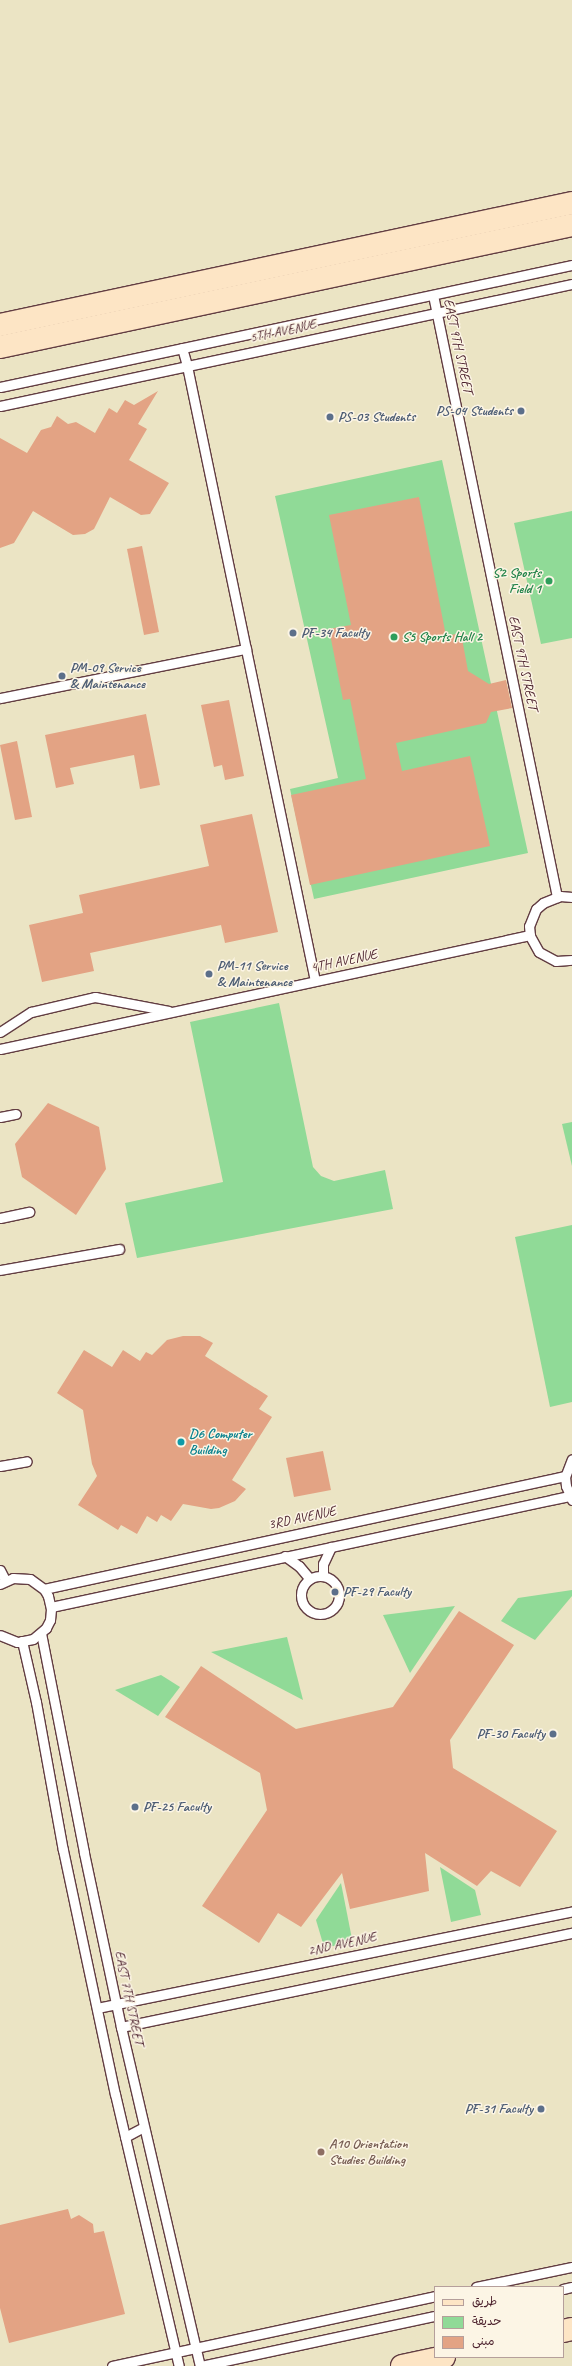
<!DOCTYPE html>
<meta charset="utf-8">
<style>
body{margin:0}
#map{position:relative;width:572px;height:2366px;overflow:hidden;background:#ebe4c4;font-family:Caveat,"Playpen Sans Arabic",sans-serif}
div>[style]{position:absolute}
.green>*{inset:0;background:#90da97}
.building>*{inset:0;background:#e3a384}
.roads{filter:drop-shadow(1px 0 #623d42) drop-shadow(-1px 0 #623d42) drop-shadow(0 1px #623d42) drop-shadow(0 -1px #623d42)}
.service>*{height:9px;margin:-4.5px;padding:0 4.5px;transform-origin:4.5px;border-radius:4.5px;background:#fff}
.service>.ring{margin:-4.5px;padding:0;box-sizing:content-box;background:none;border:9px solid #fff;border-radius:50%}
.secondary>*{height:22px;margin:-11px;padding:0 11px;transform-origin:11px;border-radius:11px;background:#fde5c5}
.dots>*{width:11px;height:11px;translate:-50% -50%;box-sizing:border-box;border:2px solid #fcf5e5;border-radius:50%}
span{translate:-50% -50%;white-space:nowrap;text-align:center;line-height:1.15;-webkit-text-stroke:3px #fcf5e5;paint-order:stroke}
.street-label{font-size:14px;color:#4a1f2b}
.service-label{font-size:14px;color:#4e5e75;font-weight:700}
.right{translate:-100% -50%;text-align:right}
.left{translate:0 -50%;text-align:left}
.leisure-label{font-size:14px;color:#27864d;font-weight:700}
.culture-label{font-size:14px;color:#0d838f;font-weight:700}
.education-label{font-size:14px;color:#785e54;font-weight:700}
.legend{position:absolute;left:434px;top:2286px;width:130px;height:72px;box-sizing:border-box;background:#fcf5e5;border:1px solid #b59f9b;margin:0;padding:5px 7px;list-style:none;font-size:12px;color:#4a1f2b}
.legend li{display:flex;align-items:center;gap:8px;height:20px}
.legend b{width:20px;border:1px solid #b59f9b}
</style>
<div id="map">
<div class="green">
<div style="clip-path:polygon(442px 460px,528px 853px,314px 899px,290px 789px,338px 778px,275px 496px)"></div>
<div style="clip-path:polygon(572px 511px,572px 638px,541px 644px,514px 523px)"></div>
<div style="clip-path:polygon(279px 1003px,313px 1167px,321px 1176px,334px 1181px,385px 1170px,393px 1209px,137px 1258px,125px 1203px,223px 1182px,190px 1022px)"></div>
<div style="clip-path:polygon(572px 1122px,572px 1166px,562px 1124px)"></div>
<div style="clip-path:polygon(572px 1225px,572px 1402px,550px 1407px,515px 1237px)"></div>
<div style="clip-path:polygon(572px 1590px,572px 1596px,535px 1640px,501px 1621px,518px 1598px)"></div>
<div style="clip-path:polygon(455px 1606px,410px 1673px,383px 1615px)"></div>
<div style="clip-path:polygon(287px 1637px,303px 1700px,211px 1652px)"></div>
<div style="clip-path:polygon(161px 1675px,180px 1687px,158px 1716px,115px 1690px)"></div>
<div style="clip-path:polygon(440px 1867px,475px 1890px,481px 1915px,451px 1922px)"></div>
<div style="clip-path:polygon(341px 1883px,353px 1944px,324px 1947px,316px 1920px)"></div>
</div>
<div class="building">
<div style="clip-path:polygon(158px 391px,138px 424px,147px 429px,129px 460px,169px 483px,150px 514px,141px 515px,110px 497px,94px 529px,85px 534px,73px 535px,33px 511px,14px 543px,0 548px,0 438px,27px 453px,41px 430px,51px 427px,57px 416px,68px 424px,76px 422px,95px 433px,109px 408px,117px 413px,125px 400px,134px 405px)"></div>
<div style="clip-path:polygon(419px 497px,446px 636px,461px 633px,468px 671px,489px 684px,506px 680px,512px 708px,491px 712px,486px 723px,396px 743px,402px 771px,470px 756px,490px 846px,310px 885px,291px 795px,366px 779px,350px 699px,343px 700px,329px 629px,351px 625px,329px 515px)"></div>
<div style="clip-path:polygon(142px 546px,159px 632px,144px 635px,127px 549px)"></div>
<div style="clip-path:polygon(229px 700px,244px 776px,225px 780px,222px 765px,214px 767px,201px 705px)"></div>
<div style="clip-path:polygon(146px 714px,160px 785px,140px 789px,134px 755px,70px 768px,74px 784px,56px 788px,45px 735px)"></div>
<div style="clip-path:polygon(17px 741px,32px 817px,15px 820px,0 745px)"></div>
<div style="clip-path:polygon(252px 814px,278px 932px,225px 943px,221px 925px,90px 953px,94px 971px,42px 982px,29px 925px,83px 913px,79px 895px,209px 866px,200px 825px)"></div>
<div style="clip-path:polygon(48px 1103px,99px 1127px,106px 1169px,76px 1215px,22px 1177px,15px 1144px)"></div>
<div style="clip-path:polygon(183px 1336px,200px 1336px,213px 1343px,205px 1356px,268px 1396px,259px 1409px,272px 1417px,232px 1480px,246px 1489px,235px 1501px,219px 1508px,211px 1509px,183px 1504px,171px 1521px,161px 1515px,157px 1522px,147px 1516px,137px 1534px,121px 1525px,118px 1530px,78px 1505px,97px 1476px,92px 1464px,83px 1410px,57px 1393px,84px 1350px,112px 1367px,123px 1350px,140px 1361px,146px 1352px,152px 1355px,167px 1340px)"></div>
<div style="clip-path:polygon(323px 1451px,331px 1490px,294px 1497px,286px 1458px)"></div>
<div style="clip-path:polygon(459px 1611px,514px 1645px,450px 1740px,453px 1768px,557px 1831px,520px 1887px,491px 1871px,477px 1886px,425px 1853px,429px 1891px,350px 1909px,342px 1873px,301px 1927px,278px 1913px,259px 1943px,202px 1906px,267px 1810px,260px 1773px,165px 1717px,201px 1666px,296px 1729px,393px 1707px)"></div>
<div style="clip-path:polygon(68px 2209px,71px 2219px,79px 2215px,93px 2224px,94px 2233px,104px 2231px,125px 2314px,9px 2343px,0 2308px,0 2225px)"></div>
</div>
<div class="roads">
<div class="service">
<div style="left:433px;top:295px;width:615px;rotate:78.36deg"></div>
<div style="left:182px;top:348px;width:19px;rotate:74deg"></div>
<div style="left:187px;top:366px;width:628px;rotate:78.24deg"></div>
<div style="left:0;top:387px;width:585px;rotate:-12.04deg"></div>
<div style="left:0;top:406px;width:585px;rotate:-12.04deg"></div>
<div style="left:0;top:698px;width:251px;rotate:-11.3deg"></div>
<div style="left:572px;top:897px;width:12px;rotate:-175deg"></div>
<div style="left:560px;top:896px;width:18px;rotate:158deg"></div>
<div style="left:543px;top:903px;width:9px;rotate:139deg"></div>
<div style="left:536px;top:909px;width:18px;rotate:112deg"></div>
<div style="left:529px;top:926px;width:10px;rotate:84deg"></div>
<div style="left:530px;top:936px;width:18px;rotate:61deg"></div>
<div style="left:539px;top:952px;width:19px;rotate:28deg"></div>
<div style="left:556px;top:961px;width:16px;rotate:-4deg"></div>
<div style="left:0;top:1032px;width:37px;rotate:-33deg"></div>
<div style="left:31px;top:1012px;width:66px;rotate:-13.2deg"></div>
<div style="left:95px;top:997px;width:75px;rotate:10.7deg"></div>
<div style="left:0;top:1049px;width:542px;rotate:-12.14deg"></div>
<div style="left:0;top:1117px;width:16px;rotate:-11deg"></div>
<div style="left:0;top:1218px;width:30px;rotate:-12deg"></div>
<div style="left:0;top:1270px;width:121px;rotate:-10deg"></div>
<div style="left:0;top:1466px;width:27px;rotate:-10deg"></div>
<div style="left:572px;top:1500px;width:15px;rotate:-113deg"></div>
<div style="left:566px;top:1486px;width:9px;rotate:-96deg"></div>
<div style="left:565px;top:1477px;width:19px;rotate:-69deg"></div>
<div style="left:285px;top:1556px;width:17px;rotate:36deg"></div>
<div style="left:299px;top:1566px;width:16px;rotate:50deg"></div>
<div style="left:0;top:1570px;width:11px;rotate:63deg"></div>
<div class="ring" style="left:301px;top:1576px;width:29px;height:29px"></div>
<div style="left:323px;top:1576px;width:12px;rotate:-90deg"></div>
<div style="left:323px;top:1564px;width:19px;rotate:-65deg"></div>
<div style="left:0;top:1584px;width:14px;rotate:-25deg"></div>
<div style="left:13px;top:1578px;width:17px;rotate:3deg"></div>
<div style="left:30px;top:1579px;width:17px;rotate:36deg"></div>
<div style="left:44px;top:1589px;width:8px;rotate:60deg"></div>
<div style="left:48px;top:1596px;width:13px;rotate:77deg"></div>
<div style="left:51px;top:1609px;width:11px;rotate:95deg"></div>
<div style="left:50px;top:1620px;width:9px;rotate:117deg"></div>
<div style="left:46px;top:1628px;width:17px;rotate:140deg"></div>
<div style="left:33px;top:1639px;width:16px;rotate:169deg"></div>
<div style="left:17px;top:1642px;width:18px;rotate:-158deg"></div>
<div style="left:44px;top:1589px;width:533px;rotate:-12.24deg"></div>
<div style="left:51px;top:1607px;width:530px;rotate:-12.09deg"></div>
<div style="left:41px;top:1633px;width:224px;rotate:78.9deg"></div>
<div style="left:84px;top:1853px;width:178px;rotate:78deg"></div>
<div style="left:121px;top:2027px;width:348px;rotate:76.9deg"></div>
<div style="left:22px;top:1641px;width:63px;rotate:77.1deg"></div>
<div style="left:36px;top:1702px;width:150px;rotate:79.7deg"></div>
<div style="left:63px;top:1850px;width:249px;rotate:78deg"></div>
<div style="left:115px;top:2094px;width:279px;rotate:76.8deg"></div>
<div style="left:97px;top:2008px;width:485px;rotate:-11.5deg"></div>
<div style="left:121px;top:2027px;width:461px;rotate:-11.8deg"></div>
<div style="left:125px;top:2137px;width:21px;rotate:-28deg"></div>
<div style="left:476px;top:2287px;width:98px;rotate:-11.8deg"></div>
<div style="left:563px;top:2289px;width:9px;rotate:-13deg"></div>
<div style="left:112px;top:2366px;width:330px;rotate:-12.2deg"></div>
<div style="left:201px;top:2366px;width:239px;rotate:-12.1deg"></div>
</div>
<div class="secondary">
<div style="left:0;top:325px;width:585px;rotate:-12.04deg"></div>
<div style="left:0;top:347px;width:585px;rotate:-12.04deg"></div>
<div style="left:563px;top:2331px;width:9px;rotate:-13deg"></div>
<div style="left:402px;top:2366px;width:43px;rotate:-12.1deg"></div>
</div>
</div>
<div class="dots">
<div style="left:521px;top:411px;background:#5c6f8a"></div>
<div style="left:330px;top:417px;background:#5c6f8a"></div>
<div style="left:549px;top:581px;background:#2e9e5b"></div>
<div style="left:293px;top:633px;background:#5c6f8a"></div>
<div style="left:394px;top:637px;background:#2e9e5b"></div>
<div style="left:62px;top:676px;background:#5c6f8a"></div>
<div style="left:209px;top:974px;background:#5c6f8a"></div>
<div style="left:181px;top:1442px;background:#0f9aa8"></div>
<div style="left:335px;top:1592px;background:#5c6f8a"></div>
<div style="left:553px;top:1734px;background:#5c6f8a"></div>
<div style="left:135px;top:1807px;background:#5c6f8a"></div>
<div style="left:541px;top:2109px;background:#5c6f8a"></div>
<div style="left:321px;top:2152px;background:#8d6e63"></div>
</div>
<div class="street-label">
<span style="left:283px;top:331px;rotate:-12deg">5TH AVENUE</span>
<span style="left:458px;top:346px;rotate:78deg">EAST 9TH STREET</span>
<span style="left:523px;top:663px;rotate:78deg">EAST 9TH STREET</span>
<span style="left:344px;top:961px;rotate:-12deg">4TH AVENUE</span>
<span style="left:302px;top:1518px;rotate:-12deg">3RD AVENUE</span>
<span style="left:342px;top:1944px;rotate:-12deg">2ND AVENUE</span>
<span style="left:129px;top:1998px;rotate:78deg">EAST 7TH STREET</span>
</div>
<div class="service-label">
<span class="right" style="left:513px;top:411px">PS-04 Students</span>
<span class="left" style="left:338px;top:417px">PS-03 Students</span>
<span class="left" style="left:301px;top:633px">PF-34 Faculty</span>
<span class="left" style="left:70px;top:676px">PM-09 Service<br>&amp; Maintenance</span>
<span class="left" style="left:217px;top:974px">PM-11 Service<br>&amp; Maintenance</span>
<span class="left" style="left:343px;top:1592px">PF-29 Faculty</span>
<span class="right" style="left:545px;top:1734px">PF-30 Faculty</span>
<span class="left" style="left:143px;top:1807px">PF-25 Faculty</span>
<span class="right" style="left:533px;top:2109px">PF-31 Faculty</span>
</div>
<div class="leisure-label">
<span class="right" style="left:541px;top:581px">S2 Sports<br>Field 1</span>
<span class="left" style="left:402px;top:637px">S5 Sports Hall 2</span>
</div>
<div class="culture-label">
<span class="left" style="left:189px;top:1442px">D6 Computer<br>Building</span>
</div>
<div class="education-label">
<span class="left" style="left:329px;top:2152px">A10 Orientation<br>Studies Building</span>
</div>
<ul class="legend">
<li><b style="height:5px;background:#fde5c5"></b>طريق</li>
<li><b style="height:11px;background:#90da97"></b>حديقة</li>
<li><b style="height:11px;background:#e3a384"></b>مبنى</li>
</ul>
</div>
